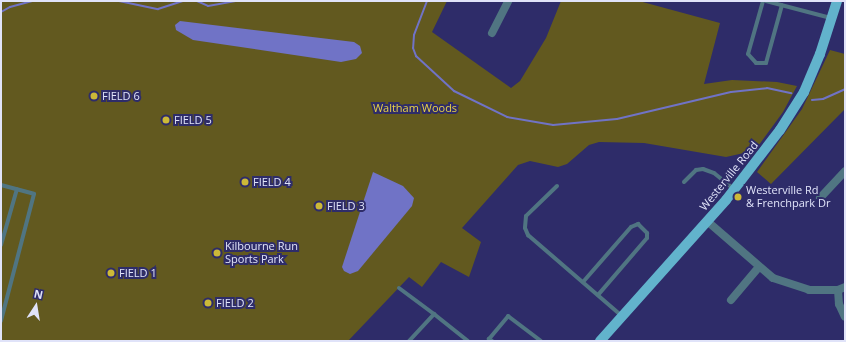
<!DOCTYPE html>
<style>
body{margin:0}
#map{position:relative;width:846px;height:342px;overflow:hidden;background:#2e2c69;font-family:"Open Sans",sans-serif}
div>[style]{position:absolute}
.green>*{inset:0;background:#62591f}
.water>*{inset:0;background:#7073c6}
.stream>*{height:2px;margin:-1px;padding:0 1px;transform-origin:1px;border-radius:1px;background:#7073c6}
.lane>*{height:4px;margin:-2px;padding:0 2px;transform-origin:2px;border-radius:2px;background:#507582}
.street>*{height:8px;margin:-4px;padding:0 4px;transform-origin:4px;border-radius:4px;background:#507582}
.primary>*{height:10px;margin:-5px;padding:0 5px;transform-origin:5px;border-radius:5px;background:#62b3cc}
.dots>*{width:11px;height:11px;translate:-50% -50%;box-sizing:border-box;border:2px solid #2e2c69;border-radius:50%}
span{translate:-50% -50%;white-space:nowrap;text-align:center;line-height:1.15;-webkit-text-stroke:4px #2e2c69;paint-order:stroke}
.poi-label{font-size:11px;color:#e0e3f9}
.left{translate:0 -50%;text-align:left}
.park-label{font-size:11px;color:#e9d347}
.street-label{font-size:11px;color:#e0e3f9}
.frame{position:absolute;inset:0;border:2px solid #e0e3f9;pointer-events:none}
.north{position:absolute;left:16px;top:286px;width:40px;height:40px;-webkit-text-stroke:3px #2e2c69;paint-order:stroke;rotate:12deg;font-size:11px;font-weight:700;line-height:16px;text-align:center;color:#e0e3f9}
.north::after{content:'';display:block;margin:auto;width:14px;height:18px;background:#e0e3f9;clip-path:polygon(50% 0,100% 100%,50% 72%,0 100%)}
</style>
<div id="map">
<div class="green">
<div style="clip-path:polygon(1px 1px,447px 1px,432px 32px,511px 88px,520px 81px,546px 38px,561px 1px,639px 1px,720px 23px,704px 84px,732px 80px,777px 82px,797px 86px,783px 112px,748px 160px,744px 153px,726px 157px,644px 143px,599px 142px,589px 145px,567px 164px,558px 167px,530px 161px,518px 165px,462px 228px,481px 242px,469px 277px,441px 262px,422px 287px,409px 277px,348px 341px,1px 341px)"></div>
<div style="clip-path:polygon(830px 50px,845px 54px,845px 109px,771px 184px,757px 172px,802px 109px)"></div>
</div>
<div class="water">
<div style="clip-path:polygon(180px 21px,354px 42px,360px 46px,362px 53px,356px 59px,341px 62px,193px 40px,176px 30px,175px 25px)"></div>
<div style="clip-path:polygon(373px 172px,403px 186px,414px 198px,412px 206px,358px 271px,350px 274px,344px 271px,342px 267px)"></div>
</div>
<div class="stream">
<div style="left:119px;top:1px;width:40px;rotate:12deg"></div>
<div style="left:158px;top:9px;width:26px;rotate:-18deg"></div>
<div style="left:197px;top:1px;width:12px;rotate:24deg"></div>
<div style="left:208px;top:6px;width:28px;rotate:-10deg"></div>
<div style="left:427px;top:1px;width:36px;rotate:111deg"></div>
<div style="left:414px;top:35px;width:13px;rotate:94deg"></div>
<div style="left:413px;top:48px;width:9px;rotate:69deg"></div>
<div style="left:416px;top:56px;width:52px;rotate:42.6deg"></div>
<div style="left:454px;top:91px;width:59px;rotate:26.1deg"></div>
<div style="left:507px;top:117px;width:47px;rotate:9.9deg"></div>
<div style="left:553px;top:125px;width:64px;rotate:-5.4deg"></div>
<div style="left:617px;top:119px;width:117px;rotate:-13.3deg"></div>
<div style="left:731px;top:92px;width:36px;rotate:-6deg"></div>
<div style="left:767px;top:88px;width:25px;rotate:12deg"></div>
<div style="left:1px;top:12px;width:10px;rotate:-29deg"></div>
<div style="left:10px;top:7px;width:23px;rotate:-15deg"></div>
<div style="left:812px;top:100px;width:11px;rotate:-5deg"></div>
<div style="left:823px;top:99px;width:24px;rotate:-24deg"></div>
</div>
<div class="lane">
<div style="left:763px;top:1px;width:55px;rotate:105.8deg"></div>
<div style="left:748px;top:54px;width:12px;rotate:48deg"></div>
<div style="left:756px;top:63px;width:10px"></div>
<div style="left:766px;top:63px;width:60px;rotate:-74.6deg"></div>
<div style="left:766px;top:1px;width:67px;rotate:14.7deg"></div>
<div style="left:684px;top:182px;width:17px;rotate:-45deg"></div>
<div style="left:696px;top:170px;width:7px;rotate:-8deg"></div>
<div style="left:703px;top:169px;width:12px;rotate:20deg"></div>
<div style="left:714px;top:173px;width:26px;rotate:39deg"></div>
<div style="left:1px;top:185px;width:34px;rotate:15deg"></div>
<div style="left:34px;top:194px;width:131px;rotate:104.6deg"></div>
<div style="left:557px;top:186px;width:43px;rotate:135.9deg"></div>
<div style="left:526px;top:216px;width:12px;rotate:95deg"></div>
<div style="left:525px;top:228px;width:8px;rotate:67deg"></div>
<div style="left:528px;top:235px;width:124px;rotate:40.8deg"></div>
<div style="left:1px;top:245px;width:58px;rotate:-74.1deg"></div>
<div style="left:583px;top:282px;width:73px;rotate:-48.9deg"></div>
<div style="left:631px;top:227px;width:8px;rotate:-23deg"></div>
<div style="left:638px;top:224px;width:13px;rotate:45deg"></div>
<div style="left:647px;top:233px;width:5px;rotate:90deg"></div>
<div style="left:647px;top:238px;width:75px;rotate:130.7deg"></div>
<div style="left:399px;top:288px;width:44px;rotate:36.6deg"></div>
<div style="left:409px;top:341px;width:37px;rotate:-47deg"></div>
<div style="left:434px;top:314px;width:43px;rotate:38.5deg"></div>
<div style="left:492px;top:341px;width:4px;rotate:-146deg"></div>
<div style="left:489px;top:339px;width:30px;rotate:-50deg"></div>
<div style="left:508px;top:316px;width:41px;rotate:37.1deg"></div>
</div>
<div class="street">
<div style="left:492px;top:33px;width:36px;rotate:-63deg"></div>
<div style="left:820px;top:198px;width:37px;rotate:-47deg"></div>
<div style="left:707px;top:221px;width:87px;rotate:40.8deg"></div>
<div style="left:773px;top:278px;width:38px;rotate:18deg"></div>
<div style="left:809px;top:290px;width:29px"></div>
<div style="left:838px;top:290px;width:8px;rotate:-23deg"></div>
<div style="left:838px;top:290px;width:14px;rotate:86deg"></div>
<div style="left:839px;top:304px;width:14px;rotate:65deg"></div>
<div style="left:731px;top:300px;width:42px;rotate:-49.8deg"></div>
</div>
<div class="primary">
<div style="left:600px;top:341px;width:189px;rotate:-48.2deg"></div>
<div style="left:726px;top:200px;width:88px;rotate:-52.4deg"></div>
<div style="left:780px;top:130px;width:45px;rotate:-57.7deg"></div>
<div style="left:804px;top:92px;width:41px;rotate:-67.2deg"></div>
<div style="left:820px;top:54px;width:56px;rotate:-72.2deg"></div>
</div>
<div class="dots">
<div style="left:94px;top:96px;background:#ccb938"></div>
<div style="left:166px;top:120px;background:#ccb938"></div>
<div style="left:245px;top:182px;background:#ccb938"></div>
<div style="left:738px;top:197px;background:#ccb938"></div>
<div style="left:319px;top:206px;background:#ccb938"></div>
<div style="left:217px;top:253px;background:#ccb938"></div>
<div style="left:111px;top:273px;background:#ccb938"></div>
<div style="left:208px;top:303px;background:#ccb938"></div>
</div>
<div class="poi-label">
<span class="left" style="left:102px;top:96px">FIELD 6</span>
<span class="left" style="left:174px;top:120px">FIELD 5</span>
<span class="left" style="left:253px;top:182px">FIELD 4</span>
<span class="left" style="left:746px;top:197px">Westerville Rd<br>&amp; Frenchpark Dr</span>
<span class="left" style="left:327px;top:206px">FIELD 3</span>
<span class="left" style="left:225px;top:253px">Kilbourne Run<br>Sports Park</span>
<span class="left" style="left:119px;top:273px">FIELD 1</span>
<span class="left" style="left:216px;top:303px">FIELD 2</span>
</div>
<div class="park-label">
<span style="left:415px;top:108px">Waltham Woods</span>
</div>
<div class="street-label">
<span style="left:729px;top:176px;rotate:-51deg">Westerville Road</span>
</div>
<div class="frame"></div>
<div class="north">N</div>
</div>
